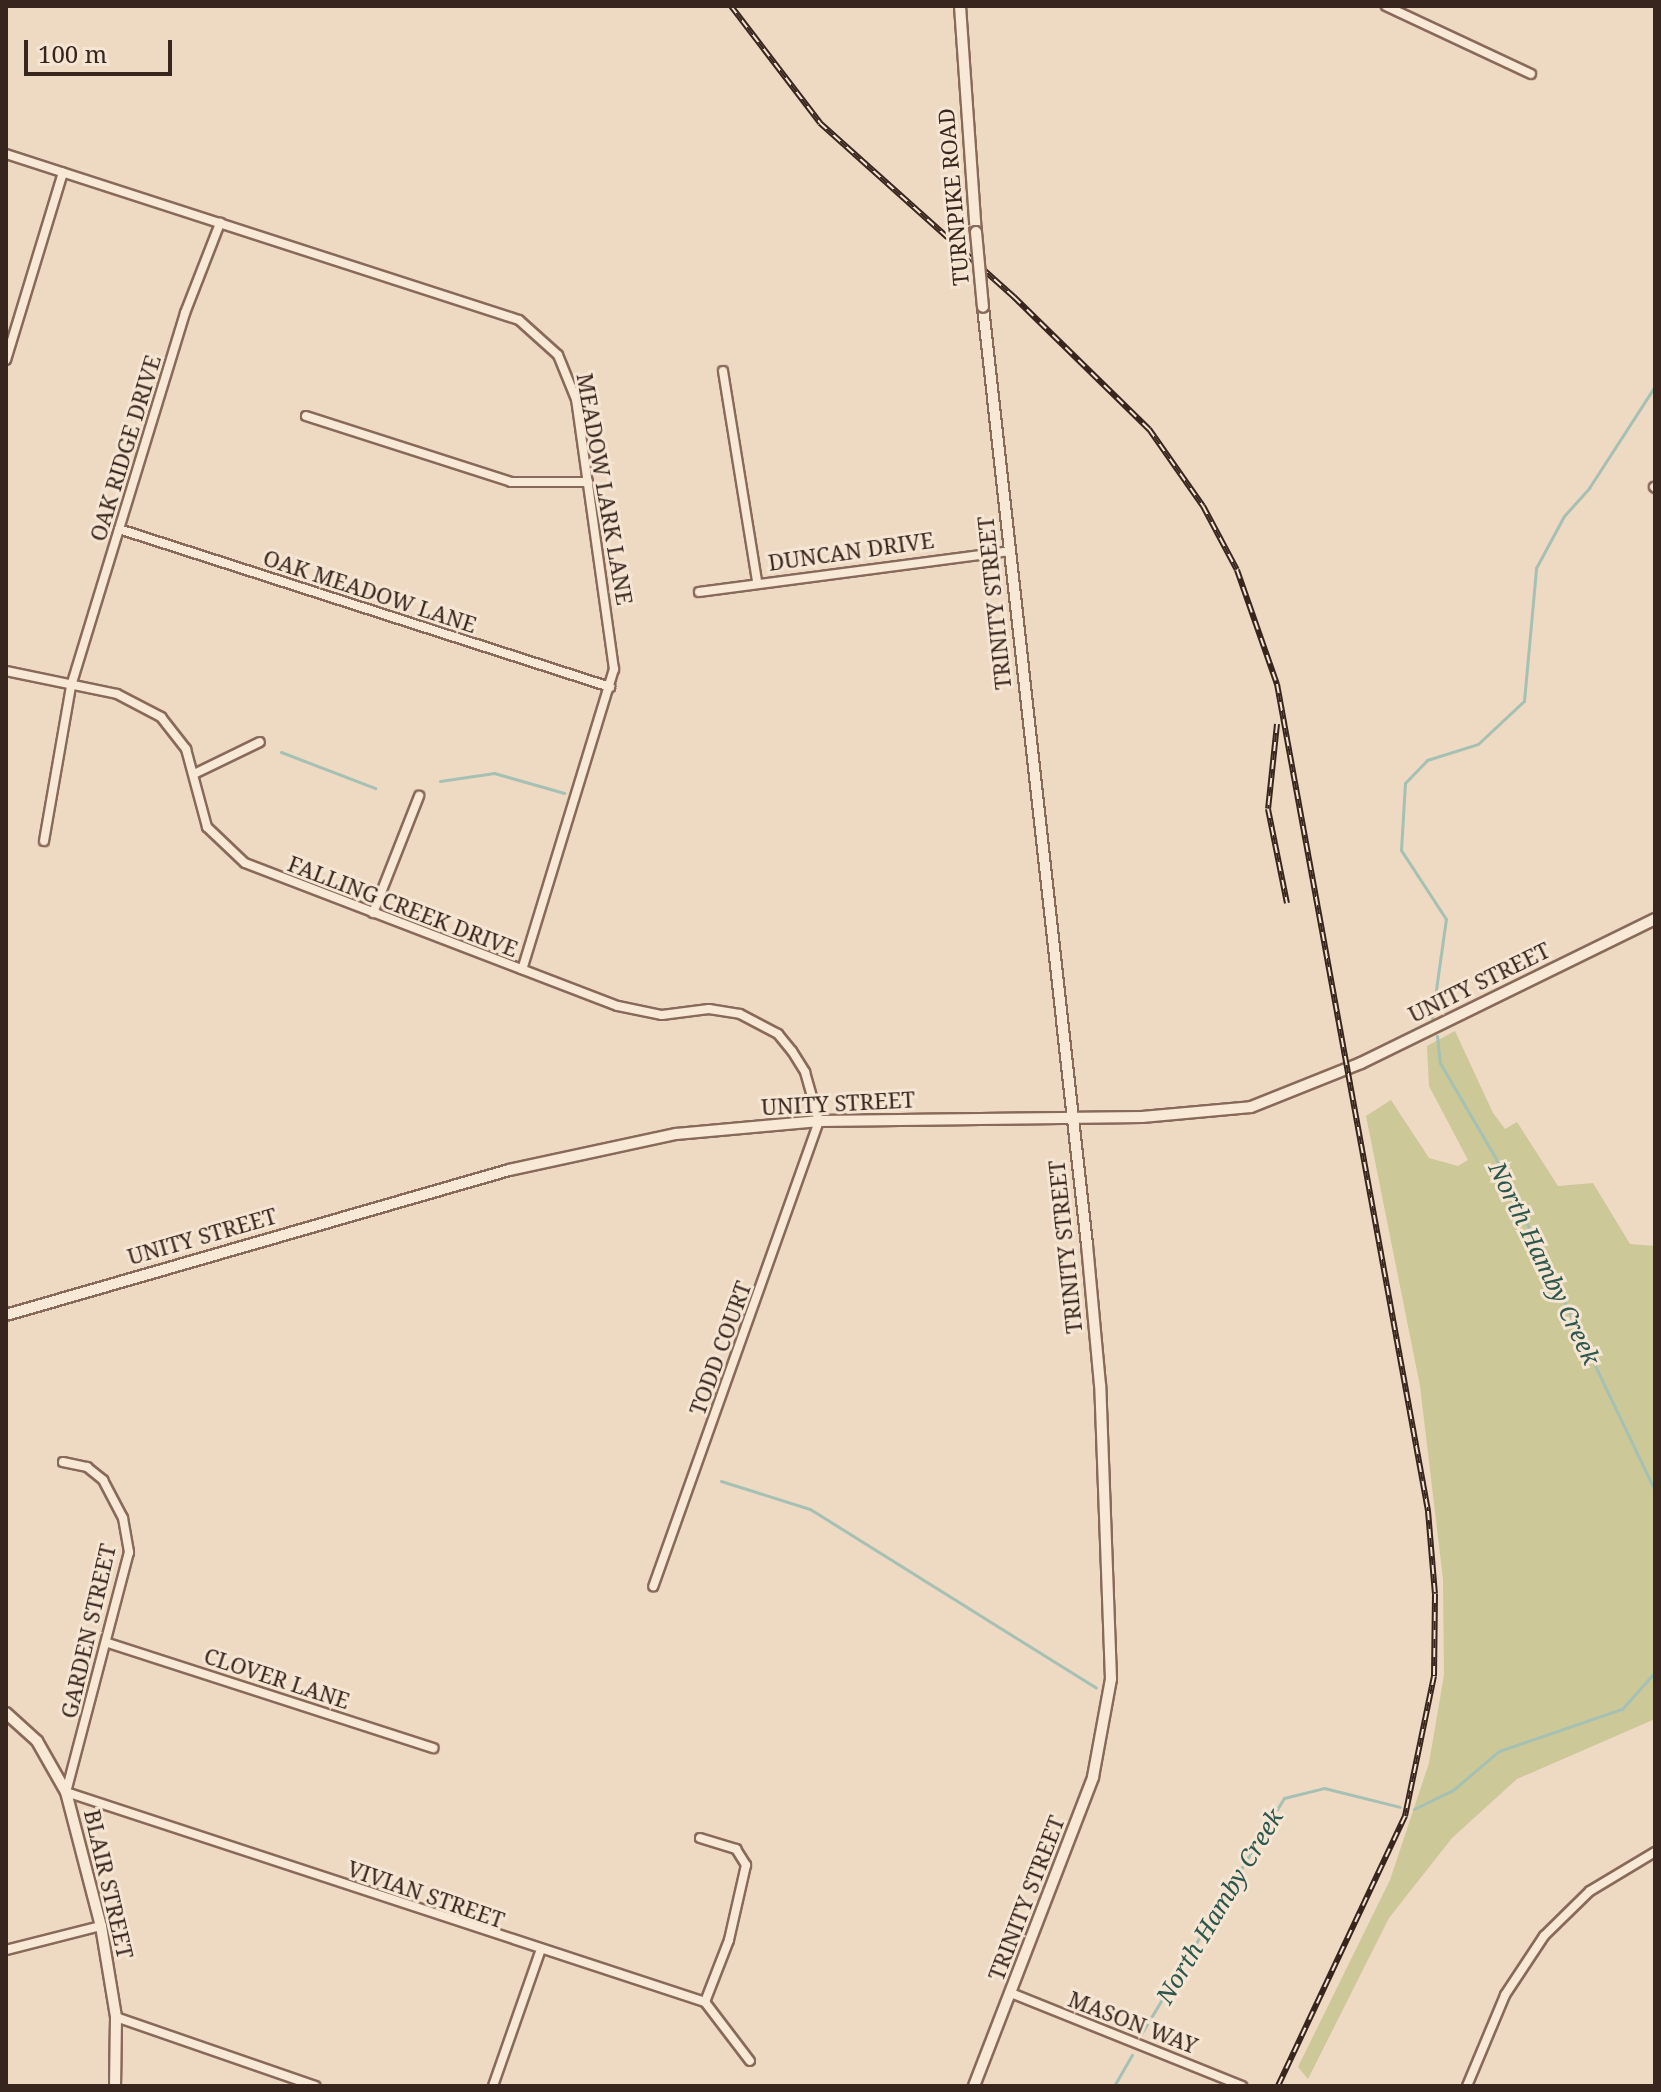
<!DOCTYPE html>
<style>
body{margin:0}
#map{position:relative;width:1661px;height:2092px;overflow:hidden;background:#eed9c3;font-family:"Noto Serif",serif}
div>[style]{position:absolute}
.green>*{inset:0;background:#ccc897}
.stream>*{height:3px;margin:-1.5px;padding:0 1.5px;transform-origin:1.5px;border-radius:1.5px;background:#a5c1b4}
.roads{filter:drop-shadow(2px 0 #886a5a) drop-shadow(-2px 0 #886a5a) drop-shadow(0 2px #886a5a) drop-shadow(0 -2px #886a5a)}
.minor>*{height:8px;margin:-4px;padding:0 4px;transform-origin:4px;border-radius:4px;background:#f8e8d6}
.tertiary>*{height:10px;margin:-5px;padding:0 5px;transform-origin:5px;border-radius:5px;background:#f8e8d6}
.rail>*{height:6px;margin-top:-3px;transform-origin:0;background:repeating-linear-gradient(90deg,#f5e5d3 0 9px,#38261e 0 18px);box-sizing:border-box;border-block:2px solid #38261e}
.bridges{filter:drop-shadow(2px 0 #886a5a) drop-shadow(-2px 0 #886a5a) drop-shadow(0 2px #886a5a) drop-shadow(0 -2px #886a5a)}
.tertiary-bridge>*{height:10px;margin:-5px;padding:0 5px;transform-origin:5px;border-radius:5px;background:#f8e8d6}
span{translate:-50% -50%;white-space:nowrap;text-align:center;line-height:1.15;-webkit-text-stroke:6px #f5e5d3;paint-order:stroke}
.street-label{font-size:22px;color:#38261e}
.water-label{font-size:24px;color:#2d574d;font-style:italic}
.frame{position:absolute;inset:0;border:8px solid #38261e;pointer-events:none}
.scale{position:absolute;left:24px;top:40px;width:148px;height:36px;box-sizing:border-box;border:4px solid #38261e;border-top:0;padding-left:10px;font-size:24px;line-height:28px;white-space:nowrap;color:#38261e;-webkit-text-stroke:6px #f5e5d3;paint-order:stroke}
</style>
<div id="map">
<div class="green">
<div style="clip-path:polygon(1455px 1031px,1493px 1113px,1505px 1129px,1517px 1122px,1558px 1186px,1593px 1183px,1630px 1244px,1655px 1246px,1655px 1719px,1517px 1779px,1452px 1838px,1389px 1918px,1308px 2079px,1298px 2067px,1390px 1880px,1429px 1763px,1444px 1675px,1443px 1579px,1420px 1386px,1366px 1116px,1391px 1100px,1429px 1158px,1458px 1166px,1468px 1160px,1429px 1086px,1427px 1046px)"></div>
</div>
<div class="stream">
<div style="left:281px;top:752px;width:101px;rotate:21deg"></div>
<div style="left:440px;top:781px;width:55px;rotate:-8.4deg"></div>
<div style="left:494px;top:773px;width:73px;rotate:15.9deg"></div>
<div style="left:1432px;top:1018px;width:100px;rotate:-82deg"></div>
<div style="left:1446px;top:919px;width:82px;rotate:-123.1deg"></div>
<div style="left:1401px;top:850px;width:67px;rotate:-86.6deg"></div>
<div style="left:1405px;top:783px;width:32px;rotate:-46deg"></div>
<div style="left:1427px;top:760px;width:53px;rotate:-17.4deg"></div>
<div style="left:1478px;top:744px;width:63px;rotate:-43.1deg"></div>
<div style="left:1524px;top:701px;width:134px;rotate:-84.8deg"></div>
<div style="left:1536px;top:568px;width:59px;rotate:-61.7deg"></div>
<div style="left:1564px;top:516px;width:38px;rotate:-48deg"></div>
<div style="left:1589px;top:488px;width:121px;rotate:-57.1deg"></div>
<div style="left:1437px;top:1036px;width:27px;rotate:84deg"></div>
<div style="left:1440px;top:1063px;width:111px;rotate:59.7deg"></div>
<div style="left:1496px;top:1159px;width:368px;rotate:64.4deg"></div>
<div style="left:721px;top:1481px;width:93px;rotate:17.5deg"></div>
<div style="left:810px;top:1509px;width:337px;rotate:32deg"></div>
<div style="left:1414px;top:1809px;width:43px;rotate:-26deg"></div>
<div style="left:1453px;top:1790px;width:60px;rotate:-40.3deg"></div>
<div style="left:1499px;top:1751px;width:130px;rotate:-18.9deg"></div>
<div style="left:1622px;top:1709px;width:50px;rotate:-48.3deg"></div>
<div style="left:1141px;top:2034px;width:276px;rotate:-58.8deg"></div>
<div style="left:1284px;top:1798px;width:41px;rotate:-14deg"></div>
<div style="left:1324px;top:1788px;width:78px;rotate:14deg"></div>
<div style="left:1114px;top:2086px;width:36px;rotate:-60deg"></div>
</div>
<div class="roads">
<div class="minor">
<div style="left:1386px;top:6px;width:160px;rotate:25.1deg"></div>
<div style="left:6px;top:154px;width:539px;rotate:17.93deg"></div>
<div style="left:519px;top:320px;width:52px;rotate:41.9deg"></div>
<div style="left:558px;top:355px;width:48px;rotate:67.8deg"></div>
<div style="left:576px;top:399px;width:273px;rotate:82deg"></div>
<div style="left:614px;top:669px;width:314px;rotate:107deg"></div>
<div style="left:6px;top:360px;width:196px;rotate:-73.1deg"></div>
<div style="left:723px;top:371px;width:214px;rotate:80.8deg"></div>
<div style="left:306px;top:416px;width:215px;rotate:17.8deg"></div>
<div style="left:511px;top:482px;width:77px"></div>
<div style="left:1654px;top:487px;width:1px;rotate:45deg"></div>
<div style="left:119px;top:529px;width:516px;rotate:17.84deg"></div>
<div style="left:699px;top:592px;width:313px;rotate:-7.5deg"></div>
<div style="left:6px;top:671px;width:113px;rotate:11.7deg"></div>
<div style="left:117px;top:694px;width:50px;rotate:27.6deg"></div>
<div style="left:161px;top:717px;width:41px;rotate:52deg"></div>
<div style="left:186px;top:749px;width:81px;rotate:74.9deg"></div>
<div style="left:207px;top:827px;width:52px;rotate:43.5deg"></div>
<div style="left:245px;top:863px;width:399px;rotate:21deg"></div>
<div style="left:618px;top:1006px;width:45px;rotate:11.6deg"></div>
<div style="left:662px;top:1015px;width:47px;rotate:-7.3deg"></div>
<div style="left:709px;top:1009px;width:31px;rotate:9deg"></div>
<div style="left:740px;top:1014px;width:43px;rotate:27.8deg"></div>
<div style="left:778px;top:1034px;width:22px;rotate:51deg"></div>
<div style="left:792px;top:1051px;width:25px;rotate:58deg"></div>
<div style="left:805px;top:1072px;width:51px;rotate:74.1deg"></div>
<div style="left:819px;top:1121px;width:494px;rotate:109.6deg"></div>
<div style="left:194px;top:774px;width:73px;rotate:-25.9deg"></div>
<div style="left:44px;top:841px;width:157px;rotate:-80.1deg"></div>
<div style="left:71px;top:686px;width:390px;rotate:-73deg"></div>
<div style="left:185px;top:313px;width:97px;rotate:-68.7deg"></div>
<div style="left:373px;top:913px;width:126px;rotate:-68.5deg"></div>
<div style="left:63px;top:1462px;width:25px;rotate:12deg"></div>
<div style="left:87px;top:1467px;width:21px;rotate:39deg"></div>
<div style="left:103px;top:1480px;width:43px;rotate:62.2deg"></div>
<div style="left:123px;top:1518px;width:35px;rotate:80deg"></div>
<div style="left:129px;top:1552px;width:248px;rotate:104.7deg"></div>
<div style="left:66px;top:1792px;width:673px;rotate:18.19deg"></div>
<div style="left:705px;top:2002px;width:74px;rotate:52.7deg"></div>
<div style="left:108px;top:1643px;width:342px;rotate:17.9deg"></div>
<div style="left:700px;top:1838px;width:38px;rotate:17deg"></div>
<div style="left:736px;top:1849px;width:19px;rotate:58deg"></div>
<div style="left:746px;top:1865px;width:77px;rotate:102.8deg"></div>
<div style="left:729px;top:1940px;width:66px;rotate:111.2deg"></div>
<div style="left:6px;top:1950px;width:98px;rotate:-14.2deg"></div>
<div style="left:1011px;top:1993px;width:249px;rotate:21.9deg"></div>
<div style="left:116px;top:2017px;width:211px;rotate:19.1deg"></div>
<div style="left:493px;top:2086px;width:142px;rotate:-70.7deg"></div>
<div style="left:1467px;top:2086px;width:99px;rotate:-67.3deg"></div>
<div style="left:1505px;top:1995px;width:71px;rotate:-56.5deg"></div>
<div style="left:1544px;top:1936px;width:64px;rotate:-44.4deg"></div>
<div style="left:1590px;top:1891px;width:76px;rotate:-31deg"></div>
</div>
<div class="tertiary">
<div style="left:960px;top:6px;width:227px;rotate:86deg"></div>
<div style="left:6px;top:1315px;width:523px;rotate:-16.08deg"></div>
<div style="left:509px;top:1170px;width:171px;rotate:-12.2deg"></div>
<div style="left:676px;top:1134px;width:144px;rotate:-5.2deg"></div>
<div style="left:819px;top:1121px;width:323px;rotate:-0.7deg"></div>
<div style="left:1142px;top:1117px;width:109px;rotate:-5.2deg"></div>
<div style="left:1251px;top:1107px;width:118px;rotate:-21.8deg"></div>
<div style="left:1361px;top:1063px;width:327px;rotate:-26.1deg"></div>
<div style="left:6px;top:1713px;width:42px;rotate:42.1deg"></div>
<div style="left:37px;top:1741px;width:59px;rotate:60.4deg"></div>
<div style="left:66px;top:1792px;width:138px;rotate:75.4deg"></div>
<div style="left:101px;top:1926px;width:92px;rotate:80.6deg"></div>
<div style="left:116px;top:2017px;width:69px;rotate:90.8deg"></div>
<div style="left:974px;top:2086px;width:331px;rotate:-68.9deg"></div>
<div style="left:1093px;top:1777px;width:100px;rotate:-79.6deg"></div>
<div style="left:1111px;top:1679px;width:294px;rotate:-92.1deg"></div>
<div style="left:1100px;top:1385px;width:141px;rotate:-95.3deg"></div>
<div style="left:1087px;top:1245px;width:944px;rotate:-96.33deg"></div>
</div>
</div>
<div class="rail">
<div style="left:731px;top:6px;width:147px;rotate:52.7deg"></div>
<div style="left:820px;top:123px;width:261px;rotate:41.9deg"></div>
<div style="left:1014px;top:297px;width:189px;rotate:44.4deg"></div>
<div style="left:1149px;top:429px;width:94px;rotate:55deg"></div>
<div style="left:1203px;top:506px;width:72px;rotate:62deg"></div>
<div style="left:1237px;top:570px;width:121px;rotate:70.7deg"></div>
<div style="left:1277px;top:684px;width:841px;rotate:79.65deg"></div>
<div style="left:1428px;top:1511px;width:83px;rotate:85.2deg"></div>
<div style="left:1435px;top:1594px;width:82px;rotate:90.7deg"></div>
<div style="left:1434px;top:1676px;width:143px;rotate:101.7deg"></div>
<div style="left:1405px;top:1816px;width:298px;rotate:115.2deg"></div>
<div style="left:1277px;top:724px;width:85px;rotate:96deg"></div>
<div style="left:1268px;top:809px;width:96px;rotate:78.6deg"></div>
</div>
<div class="bridges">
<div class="tertiary-bridge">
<div style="left:976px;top:232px;width:75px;rotate:84.7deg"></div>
</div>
</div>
<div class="street-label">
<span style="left:953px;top:197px;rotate:-95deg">TURNPIKE ROAD</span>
<span style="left:125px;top:448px;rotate:-73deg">OAK RIDGE DRIVE</span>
<span style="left:605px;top:489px;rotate:80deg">MEADOW LARK LANE</span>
<span style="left:851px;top:551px;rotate:-8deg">DUNCAN DRIVE</span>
<span style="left:370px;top:591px;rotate:18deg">OAK MEADOW LANE</span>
<span style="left:994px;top:603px;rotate:-96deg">TRINITY STREET</span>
<span style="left:403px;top:906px;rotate:21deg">FALLING CREEK DRIVE</span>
<span style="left:1479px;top:982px;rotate:-26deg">UNITY STREET</span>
<span style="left:838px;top:1103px;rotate:-3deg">UNITY STREET</span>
<span style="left:202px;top:1236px;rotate:-16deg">UNITY STREET</span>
<span style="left:1065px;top:1247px;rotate:-96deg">TRINITY STREET</span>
<span style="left:720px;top:1348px;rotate:-70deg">TODD COURT</span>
<span style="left:88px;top:1631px;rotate:-77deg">GARDEN STREET</span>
<span style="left:277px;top:1678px;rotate:18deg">CLOVER LANE</span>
<span style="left:109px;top:1884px;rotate:77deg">BLAIR STREET</span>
<span style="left:426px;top:1894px;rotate:19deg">VIVIAN STREET</span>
<span style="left:1026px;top:1898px;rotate:-69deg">TRINITY STREET</span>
<span style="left:1133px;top:2022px;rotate:21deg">MASON WAY</span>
</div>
<div class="water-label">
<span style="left:1545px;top:1263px;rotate:64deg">North Hamby Creek</span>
<span style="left:1219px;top:1906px;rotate:-59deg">North Hamby Creek</span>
</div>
<div class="frame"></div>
<div class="scale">100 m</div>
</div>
